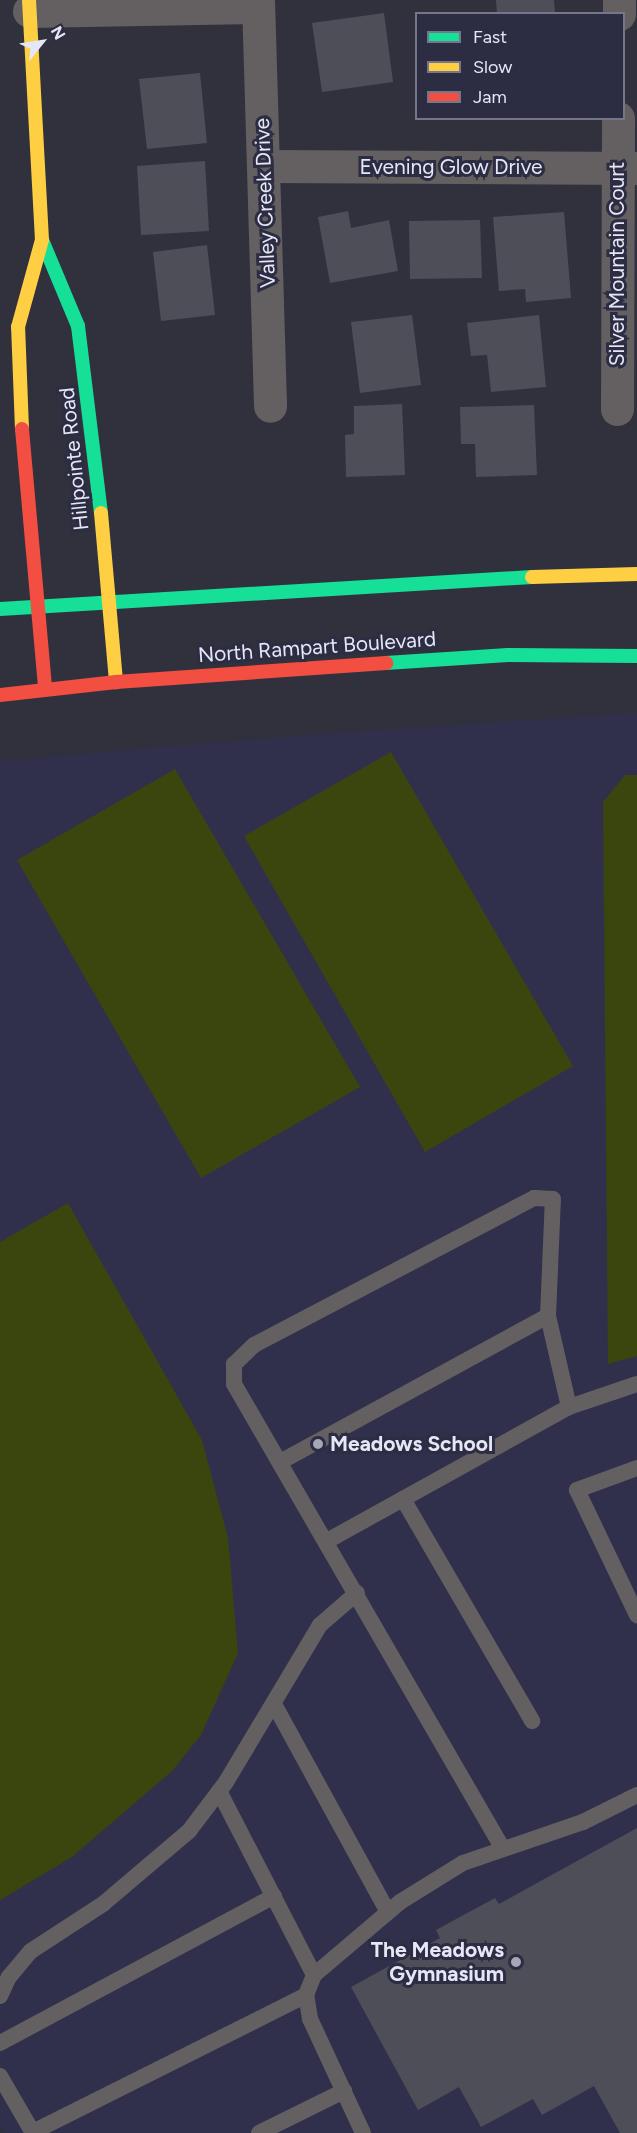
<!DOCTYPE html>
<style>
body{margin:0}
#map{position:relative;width:637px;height:2133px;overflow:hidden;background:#31313e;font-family:Figtree,sans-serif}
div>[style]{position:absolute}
.built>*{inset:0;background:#30304c}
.green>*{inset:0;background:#3b450e}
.building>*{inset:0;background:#4e4e59}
.lane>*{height:16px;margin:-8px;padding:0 8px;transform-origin:8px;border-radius:8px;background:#646061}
.street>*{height:33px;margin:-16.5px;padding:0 16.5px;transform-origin:16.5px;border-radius:16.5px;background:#646061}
.fast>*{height:14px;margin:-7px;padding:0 7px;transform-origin:7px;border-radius:7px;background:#16e098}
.slow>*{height:14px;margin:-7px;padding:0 7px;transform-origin:7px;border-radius:7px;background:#ffcf43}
.jam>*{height:14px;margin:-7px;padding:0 7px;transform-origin:7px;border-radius:7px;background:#f24e42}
.dots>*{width:16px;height:16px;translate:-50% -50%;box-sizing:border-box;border:3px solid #2c2c43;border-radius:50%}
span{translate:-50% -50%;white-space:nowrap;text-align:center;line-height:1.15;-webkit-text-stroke:6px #2c2c43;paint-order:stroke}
.street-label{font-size:21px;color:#e5e6f6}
.poi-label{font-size:21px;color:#e5e6f6;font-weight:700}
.left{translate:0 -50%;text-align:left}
.right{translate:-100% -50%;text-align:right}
.legend{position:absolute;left:415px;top:12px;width:210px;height:108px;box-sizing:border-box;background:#2c2c43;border:2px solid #76768b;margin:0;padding:8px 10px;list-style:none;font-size:18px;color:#e5e6f6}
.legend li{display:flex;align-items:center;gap:12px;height:30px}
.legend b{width:30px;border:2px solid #76768b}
.north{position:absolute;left:12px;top:12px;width:60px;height:60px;-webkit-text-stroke:4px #2c2c43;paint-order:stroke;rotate:60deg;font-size:16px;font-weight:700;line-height:24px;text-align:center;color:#e5e6f6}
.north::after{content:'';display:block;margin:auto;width:21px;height:27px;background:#e5e6f6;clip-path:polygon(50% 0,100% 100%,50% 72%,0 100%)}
</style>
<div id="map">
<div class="built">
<div style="clip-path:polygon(637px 713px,637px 2133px,5px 2133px,0 2127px,0 761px,306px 735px)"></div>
</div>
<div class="green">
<div style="clip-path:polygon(391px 752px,573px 1066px,425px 1152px,244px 836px)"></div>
<div style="clip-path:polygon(175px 769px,360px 1087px,201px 1178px,17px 860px)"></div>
<div style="clip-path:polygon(625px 775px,637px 775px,637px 1356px,608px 1364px,603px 802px)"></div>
<div style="clip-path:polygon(68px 1203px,202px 1440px,228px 1538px,238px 1653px,201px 1735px,172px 1771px,72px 1857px,0 1900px,0 1242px)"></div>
</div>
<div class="building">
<div style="clip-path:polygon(496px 0,554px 0,555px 14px,497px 14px)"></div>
<div style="clip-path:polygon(384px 13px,393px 82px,322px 92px,312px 23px)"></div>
<div style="clip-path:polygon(200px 73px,207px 143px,147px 149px,139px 79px)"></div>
<div style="clip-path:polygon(205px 161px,209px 231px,141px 235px,137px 166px)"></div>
<div style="clip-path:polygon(348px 211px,351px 228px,389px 220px,398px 271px,330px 283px,318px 217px)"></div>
<div style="clip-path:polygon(564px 212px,571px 298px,526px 302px,525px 289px,499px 291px,493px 217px)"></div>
<div style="clip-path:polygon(480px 220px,482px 278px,410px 279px,409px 221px)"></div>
<div style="clip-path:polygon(207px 245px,215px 315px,161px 321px,153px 252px)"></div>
<div style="clip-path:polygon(412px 315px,421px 385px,360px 393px,351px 322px)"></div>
<div style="clip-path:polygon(539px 315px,546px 387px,491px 392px,487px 355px,471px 356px,467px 323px)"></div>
<div style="clip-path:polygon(402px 404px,405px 475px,346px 477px,345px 435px,354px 434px,354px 406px)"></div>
<div style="clip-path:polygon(534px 405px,537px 475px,476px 477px,475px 444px,461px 444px,460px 407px)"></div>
<div style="clip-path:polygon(637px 1828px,637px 2133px,620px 2133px,594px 2086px,542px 2115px,533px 2099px,481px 2127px,459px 2087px,418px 2110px,351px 1987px,440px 1938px,436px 1930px,495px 1898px,499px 1904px)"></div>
</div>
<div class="lane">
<div style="left:569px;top:1407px;width:72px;rotate:-18.7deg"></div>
<div style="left:280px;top:1462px;width:305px;rotate:-28.6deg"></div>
<div style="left:548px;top:1316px;width:117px;rotate:-87.6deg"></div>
<div style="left:553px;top:1199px;width:19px;rotate:-177deg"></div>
<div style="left:534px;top:1198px;width:316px;rotate:152.3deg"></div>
<div style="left:254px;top:1345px;width:28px;rotate:136deg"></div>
<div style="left:234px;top:1364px;width:20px;rotate:90deg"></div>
<div style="left:234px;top:1384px;width:537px;rotate:59.95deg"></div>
<div style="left:637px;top:1468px;width:64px;rotate:159.9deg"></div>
<div style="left:577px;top:1490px;width:139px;rotate:64.4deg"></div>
<div style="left:403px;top:1499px;width:257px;rotate:59.8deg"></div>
<div style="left:327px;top:1541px;width:277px;rotate:-29deg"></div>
<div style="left:569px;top:1407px;width:93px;rotate:-103deg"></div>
<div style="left:274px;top:1704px;width:237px;rotate:61.3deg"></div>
<div style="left:219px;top:1791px;width:207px;rotate:62.7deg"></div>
<div style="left:0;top:1996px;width:21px;rotate:-65deg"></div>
<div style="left:9px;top:1977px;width:34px;rotate:-50deg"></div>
<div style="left:31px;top:1951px;width:86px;rotate:-33.1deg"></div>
<div style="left:103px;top:1904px;width:113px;rotate:-40.3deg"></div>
<div style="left:189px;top:1831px;width:61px;rotate:-52.9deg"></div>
<div style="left:226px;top:1782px;width:183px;rotate:-59.1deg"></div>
<div style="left:320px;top:1625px;width:49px;rotate:-40.9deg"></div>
<div style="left:0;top:2043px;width:311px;rotate:-28.2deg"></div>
<div style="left:0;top:2076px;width:66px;rotate:59.9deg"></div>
<div style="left:33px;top:2132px;width:305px;rotate:-26.6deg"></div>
<div style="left:259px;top:2133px;width:95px;rotate:-26.3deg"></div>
<div style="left:363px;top:2133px;width:126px;rotate:-114.9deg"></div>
<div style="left:310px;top:2019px;width:24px;rotate:-99deg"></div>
<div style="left:306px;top:1995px;width:22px;rotate:-68deg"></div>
<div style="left:314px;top:1975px;width:113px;rotate:-40.3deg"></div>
<div style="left:400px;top:1902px;width:74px;rotate:-31.8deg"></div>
<div style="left:463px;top:1863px;width:127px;rotate:-18.9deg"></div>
<div style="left:583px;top:1822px;width:60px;rotate:-26.6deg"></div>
</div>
<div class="street">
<div style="left:258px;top:0;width:406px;rotate:88.3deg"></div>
<div style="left:29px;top:11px;width:229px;rotate:-1deg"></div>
<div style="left:619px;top:14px;width:14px;rotate:-90deg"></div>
<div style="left:265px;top:166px;width:372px;rotate:0.3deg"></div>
<div style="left:617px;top:409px;width:291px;rotate:-89.8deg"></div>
</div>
<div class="fast">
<div style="left:42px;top:240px;width:93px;rotate:67.3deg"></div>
<div style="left:78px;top:326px;width:188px;rotate:83deg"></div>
<div style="left:0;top:609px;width:533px;rotate:-3.44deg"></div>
<div style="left:386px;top:663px;width:122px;rotate:-3.8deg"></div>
<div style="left:508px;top:655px;width:129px;rotate:0.4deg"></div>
</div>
<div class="slow">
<div style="left:22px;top:429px;width:102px;rotate:-92.2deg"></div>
<div style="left:18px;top:327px;width:90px;rotate:-74.6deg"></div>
<div style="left:42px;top:240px;width:240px;rotate:-93.1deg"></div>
<div style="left:101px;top:513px;width:170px;rotate:84.9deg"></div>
<div style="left:532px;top:577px;width:105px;rotate:-1.6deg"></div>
</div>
<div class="jam">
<div style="left:22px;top:429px;width:261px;rotate:84.9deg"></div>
<div style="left:0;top:695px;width:117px;rotate:-6.4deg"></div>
<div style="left:116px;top:682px;width:271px;rotate:-4deg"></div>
</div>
<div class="dots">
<div style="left:318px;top:1444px;background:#a6a7b6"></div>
<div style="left:516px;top:1962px;background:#a6a7b6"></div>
</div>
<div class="street-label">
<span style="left:451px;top:167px">Evening Glow Drive</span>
<span style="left:265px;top:203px;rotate:-92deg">Valley Creek Drive</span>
<span style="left:617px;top:264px;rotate:-90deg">Silver Mountain Court</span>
<span style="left:74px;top:459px;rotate:-96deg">Hillpointe Road</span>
<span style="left:317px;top:647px;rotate:-4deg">North Rampart Boulevard</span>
</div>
<div class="poi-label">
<span class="left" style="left:330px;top:1444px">Meadows School</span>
<span class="right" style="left:504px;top:1962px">The Meadows<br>Gymnasium</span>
</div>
<ul class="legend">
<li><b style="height:8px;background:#16e098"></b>Fast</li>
<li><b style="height:8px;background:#ffcf43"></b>Slow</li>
<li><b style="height:8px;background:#f24e42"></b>Jam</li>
</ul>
<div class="north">N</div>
</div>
